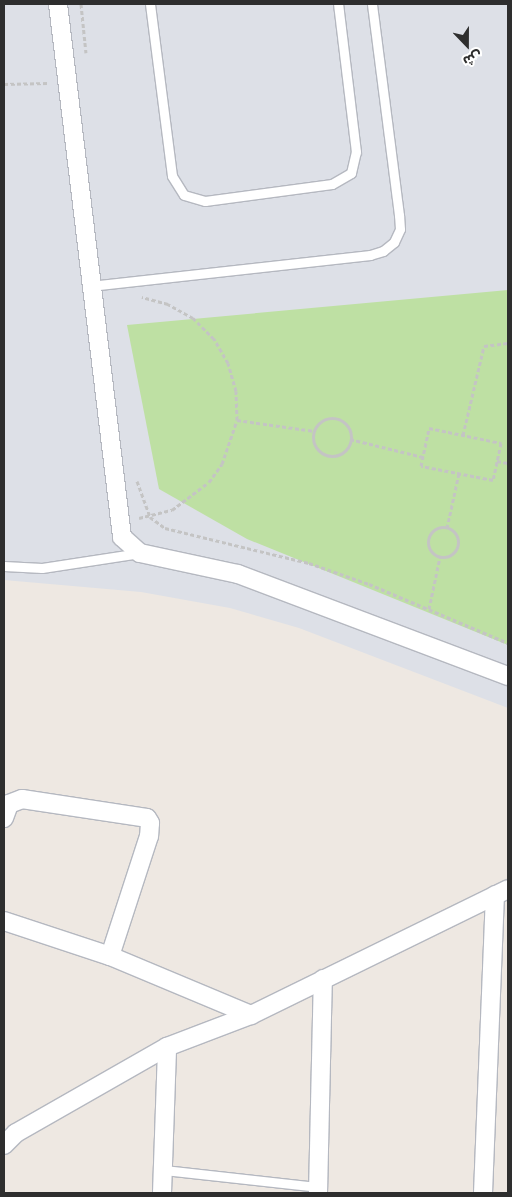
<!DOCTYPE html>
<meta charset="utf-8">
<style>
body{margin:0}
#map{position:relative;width:512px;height:1197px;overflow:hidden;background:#eee8e2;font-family:Commissioner,"Noto Sans Arabic",sans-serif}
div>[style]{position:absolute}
.airport>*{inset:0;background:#dde0e7}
.green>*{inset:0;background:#bee0a3}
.path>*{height:3px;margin-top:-1.5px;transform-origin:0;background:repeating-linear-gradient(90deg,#c4c4c4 0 4px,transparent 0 6.5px)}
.path>.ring{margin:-1.5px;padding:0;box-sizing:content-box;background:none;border:3px solid #c4c4c4;border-radius:50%}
.roads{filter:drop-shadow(1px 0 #b5b8c0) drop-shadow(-1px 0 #b5b8c0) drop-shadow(0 1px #b5b8c0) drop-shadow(0 -1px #b5b8c0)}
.service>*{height:9px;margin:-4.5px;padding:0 4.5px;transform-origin:4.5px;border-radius:4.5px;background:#fff}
.minor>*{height:18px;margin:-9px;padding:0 9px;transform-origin:9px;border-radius:9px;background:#fff}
span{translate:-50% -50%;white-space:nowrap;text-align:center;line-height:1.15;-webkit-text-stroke:4.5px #fff;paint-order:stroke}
.frame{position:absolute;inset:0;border:5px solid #2e2e2e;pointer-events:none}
.north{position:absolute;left:442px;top:20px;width:50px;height:50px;-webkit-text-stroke:4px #fff;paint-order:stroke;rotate:158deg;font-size:14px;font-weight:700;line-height:20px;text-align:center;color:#2e2e2e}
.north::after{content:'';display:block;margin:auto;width:18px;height:22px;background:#2e2e2e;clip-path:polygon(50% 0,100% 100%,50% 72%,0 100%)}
</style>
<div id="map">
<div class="airport">
<div style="clip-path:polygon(4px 4px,508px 4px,508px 708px,299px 628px,230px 608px,141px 592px,4px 580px)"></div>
</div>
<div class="green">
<div style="clip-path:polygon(508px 290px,508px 645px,247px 539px,159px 489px,127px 325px)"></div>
</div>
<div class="path">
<div style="left:81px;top:4px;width:49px;rotate:84.2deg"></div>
<div style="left:4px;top:84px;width:44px;rotate:-1.3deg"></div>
<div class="ring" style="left:313px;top:418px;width:35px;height:35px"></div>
<div style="left:237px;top:420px;width:78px;rotate:8.1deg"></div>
<div style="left:429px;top:428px;width:74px;rotate:11.8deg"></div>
<div style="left:501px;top:443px;width:38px;rotate:102deg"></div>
<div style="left:493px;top:480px;width:73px;rotate:-169deg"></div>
<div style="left:421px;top:466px;width:39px;rotate:-78deg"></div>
<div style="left:463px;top:435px;width:91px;rotate:-76.7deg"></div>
<div style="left:484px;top:346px;width:24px;rotate:-7deg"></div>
<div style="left:350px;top:439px;width:75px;rotate:13.9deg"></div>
<div style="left:497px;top:461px;width:11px;rotate:10deg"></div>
<div style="left:137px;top:481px;width:38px;rotate:70deg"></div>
<div style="left:150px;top:517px;width:19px;rotate:36deg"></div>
<div style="left:165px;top:528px;width:148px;rotate:13.7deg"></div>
<div style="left:309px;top:563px;width:64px;rotate:19.3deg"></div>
<div style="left:369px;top:584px;width:151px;rotate:23deg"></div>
<div style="left:139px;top:518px;width:34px;rotate:-14deg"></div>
<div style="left:172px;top:510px;width:46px;rotate:-37.1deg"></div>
<div style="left:209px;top:482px;width:22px;rotate:-54deg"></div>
<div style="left:222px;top:464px;width:46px;rotate:-71.2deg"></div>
<div style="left:237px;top:420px;width:29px;rotate:-92deg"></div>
<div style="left:236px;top:391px;width:29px;rotate:-106deg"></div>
<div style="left:228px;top:363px;width:28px;rotate:-120deg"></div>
<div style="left:214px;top:339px;width:30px;rotate:-135deg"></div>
<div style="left:193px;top:318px;width:29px;rotate:-151deg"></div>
<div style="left:168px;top:304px;width:27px;rotate:-165deg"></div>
<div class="ring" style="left:428px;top:527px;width:27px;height:27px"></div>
<div style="left:447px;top:528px;width:56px;rotate:-77.7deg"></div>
<div style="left:429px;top:609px;width:53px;rotate:-78.1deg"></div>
</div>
<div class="roads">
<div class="service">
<div style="left:150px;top:4px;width:173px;rotate:82.7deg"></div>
<div style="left:172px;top:176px;width:22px;rotate:58deg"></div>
<div style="left:184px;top:195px;width:22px;rotate:16deg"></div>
<div style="left:205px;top:201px;width:128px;rotate:-7.6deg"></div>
<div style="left:332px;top:184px;width:22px;rotate:-30deg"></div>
<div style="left:351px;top:173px;width:22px;rotate:-77deg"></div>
<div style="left:356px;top:152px;width:149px;rotate:-96.9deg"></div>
<div style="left:90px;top:286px;width:282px;rotate:-6.3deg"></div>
<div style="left:370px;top:255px;width:14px;rotate:-17deg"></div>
<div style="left:383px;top:251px;width:14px;rotate:-39deg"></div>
<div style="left:394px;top:242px;width:14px;rotate:-65deg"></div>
<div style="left:400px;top:229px;width:14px;rotate:-94deg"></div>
<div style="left:399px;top:215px;width:213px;rotate:-97.3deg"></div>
<div style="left:4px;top:566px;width:38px;rotate:3deg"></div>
<div style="left:42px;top:568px;width:99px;rotate:-8.7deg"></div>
<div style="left:164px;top:1170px;width:156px;rotate:6.3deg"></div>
</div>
<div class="minor">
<div style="left:58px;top:4px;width:537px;rotate:83.15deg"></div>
<div style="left:122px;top:537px;width:24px;rotate:42deg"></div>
<div style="left:140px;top:553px;width:100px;rotate:12.1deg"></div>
<div style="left:238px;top:574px;width:289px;rotate:20.7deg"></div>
<div style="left:4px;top:818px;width:15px;rotate:-70deg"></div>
<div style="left:9px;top:804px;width:14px;rotate:-21deg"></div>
<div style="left:22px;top:799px;width:126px;rotate:8.6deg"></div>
<div style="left:147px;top:818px;width:6px;rotate:59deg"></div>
<div style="left:150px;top:823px;width:13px;rotate:94deg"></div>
<div style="left:149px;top:836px;width:126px;rotate:108deg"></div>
<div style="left:4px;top:921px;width:112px;rotate:18.3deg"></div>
<div style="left:110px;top:956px;width:153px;rotate:22.7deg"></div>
<div style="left:4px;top:1145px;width:17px;rotate:-45deg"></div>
<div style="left:16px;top:1133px;width:174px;rotate:-29.7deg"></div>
<div style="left:167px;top:1047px;width:90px;rotate:-20.9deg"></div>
<div style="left:251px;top:1015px;width:286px;rotate:-26.1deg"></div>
<div style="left:162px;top:1193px;width:146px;rotate:-88deg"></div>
<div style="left:318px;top:1193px;width:214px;rotate:-88.7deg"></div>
<div style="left:483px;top:1193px;width:298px;rotate:-87.7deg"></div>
</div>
</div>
<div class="frame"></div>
<div class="north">ش</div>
</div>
